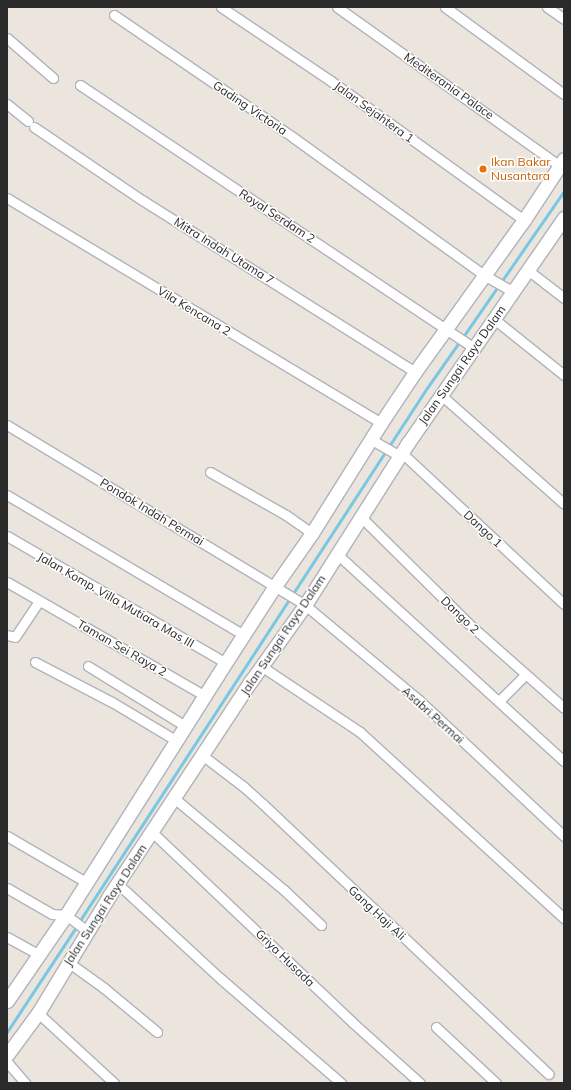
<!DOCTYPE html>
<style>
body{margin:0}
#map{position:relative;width:571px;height:1090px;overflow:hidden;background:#ebe5dd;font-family:Mulish,sans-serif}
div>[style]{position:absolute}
.stream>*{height:2.5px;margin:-1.25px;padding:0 1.25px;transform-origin:1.25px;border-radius:1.25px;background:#78c8e4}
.roads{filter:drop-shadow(1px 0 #b0b3bc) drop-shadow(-1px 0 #b0b3bc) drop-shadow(0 1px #b0b3bc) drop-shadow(0 -1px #b0b3bc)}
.street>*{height:9px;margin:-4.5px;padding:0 4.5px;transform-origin:4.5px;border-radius:4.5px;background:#fff}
.secondary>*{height:13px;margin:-6.5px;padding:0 6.5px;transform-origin:6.5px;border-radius:6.5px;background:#fff}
.dots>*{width:11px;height:11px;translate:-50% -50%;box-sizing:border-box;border:2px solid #fff;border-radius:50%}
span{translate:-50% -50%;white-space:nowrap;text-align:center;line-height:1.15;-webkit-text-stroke:3px #fff;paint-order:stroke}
.street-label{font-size:12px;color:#2a2a2a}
.food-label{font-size:12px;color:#c56008}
.left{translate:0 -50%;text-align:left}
.frame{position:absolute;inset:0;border:8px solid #2a2a2a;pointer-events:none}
</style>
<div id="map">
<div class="stream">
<div style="left:463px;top:337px;width:178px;rotate:-55.3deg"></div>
<div style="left:79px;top:922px;width:637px;rotate:-56.91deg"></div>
<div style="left:427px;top:388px;width:57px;rotate:-54.9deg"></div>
<div style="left:7px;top:1032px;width:127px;rotate:-56.6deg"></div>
</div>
<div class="roads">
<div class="street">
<div style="left:221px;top:7px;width:133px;rotate:33.9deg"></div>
<div style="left:331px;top:81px;width:238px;rotate:35.8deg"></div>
<div style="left:337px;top:7px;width:274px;rotate:35.5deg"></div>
<div style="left:445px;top:7px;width:147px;rotate:36.2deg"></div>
<div style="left:547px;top:7px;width:21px;rotate:35deg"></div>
<div style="left:114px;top:15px;width:218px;rotate:34.3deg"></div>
<div style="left:294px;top:138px;width:234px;rotate:35.8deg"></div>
<div style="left:484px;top:275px;width:34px;rotate:30deg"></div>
<div style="left:7px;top:38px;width:61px;rotate:41deg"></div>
<div style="left:80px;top:85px;width:472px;rotate:33.7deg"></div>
<div style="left:7px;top:104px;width:27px;rotate:39deg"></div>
<div style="left:34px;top:127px;width:130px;rotate:34.1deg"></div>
<div style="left:142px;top:200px;width:323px;rotate:32.2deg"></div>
<div style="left:7px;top:198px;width:436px;rotate:31deg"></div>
<div style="left:529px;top:271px;width:44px;rotate:37.6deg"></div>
<div style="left:494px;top:319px;width:90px;rotate:38.7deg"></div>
<div style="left:441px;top:395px;width:164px;rotate:41.5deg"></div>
<div style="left:7px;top:425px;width:348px;rotate:31.1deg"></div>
<div style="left:305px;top:605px;width:148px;rotate:39.8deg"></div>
<div style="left:419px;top:700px;width:199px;rotate:43.2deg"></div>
<div style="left:372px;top:440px;width:32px;rotate:30deg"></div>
<div style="left:402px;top:453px;width:221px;rotate:43deg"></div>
<div style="left:210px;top:472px;width:87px;rotate:29.5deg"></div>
<div style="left:286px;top:515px;width:32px;rotate:35deg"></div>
<div style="left:7px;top:495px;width:275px;rotate:30.6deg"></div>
<div style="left:361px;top:517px;width:151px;rotate:44.7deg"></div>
<div style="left:468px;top:623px;width:128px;rotate:41.5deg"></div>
<div style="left:7px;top:536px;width:253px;rotate:30.1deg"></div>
<div style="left:337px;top:554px;width:307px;rotate:42.4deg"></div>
<div style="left:7px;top:582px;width:228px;rotate:29.9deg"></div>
<div style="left:7px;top:635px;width:8px;rotate:14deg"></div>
<div style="left:15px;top:637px;width:43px;rotate:-56.3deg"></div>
<div style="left:35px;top:662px;width:87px;rotate:27.5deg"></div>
<div style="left:112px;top:702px;width:76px;rotate:31deg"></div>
<div style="left:88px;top:666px;width:114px;rotate:31.7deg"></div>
<div style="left:261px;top:666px;width:119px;rotate:33.7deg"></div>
<div style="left:360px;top:732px;width:276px;rotate:42.4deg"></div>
<div style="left:499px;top:701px;width:37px;rotate:-45deg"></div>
<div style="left:202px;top:755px;width:53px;rotate:37.3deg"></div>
<div style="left:244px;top:787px;width:25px;rotate:42deg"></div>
<div style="left:263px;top:804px;width:393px;rotate:43.4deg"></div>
<div style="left:174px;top:798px;width:143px;rotate:39.9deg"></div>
<div style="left:284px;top:890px;width:51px;rotate:43.4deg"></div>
<div style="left:152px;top:832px;width:276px;rotate:43.5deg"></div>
<div style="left:352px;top:1022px;width:91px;rotate:41.9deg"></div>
<div style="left:7px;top:836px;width:91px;rotate:30.2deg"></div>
<div style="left:118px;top:884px;width:140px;rotate:42.7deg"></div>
<div style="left:221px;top:979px;width:159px;rotate:40.9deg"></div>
<div style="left:7px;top:888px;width:52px;rotate:30deg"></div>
<div style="left:52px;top:914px;width:14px;rotate:4deg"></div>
<div style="left:66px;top:915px;width:26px;rotate:37deg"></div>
<div style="left:7px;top:937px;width:37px;rotate:29deg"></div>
<div style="left:68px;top:962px;width:44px;rotate:35.8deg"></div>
<div style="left:104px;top:988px;width:69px;rotate:39.7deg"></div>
<div style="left:38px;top:1013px;width:103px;rotate:42.6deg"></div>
<div style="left:436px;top:1027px;width:82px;rotate:43deg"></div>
<div style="left:7px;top:1062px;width:28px;rotate:49deg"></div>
</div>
<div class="secondary">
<div style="left:7px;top:1001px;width:104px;rotate:-55.5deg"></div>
<div style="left:66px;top:915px;width:283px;rotate:-57.7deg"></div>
<div style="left:217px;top:676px;width:107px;rotate:-57.2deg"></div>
<div style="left:275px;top:586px;width:65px;rotate:-55.1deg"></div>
<div style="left:312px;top:533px;width:130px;rotate:-57.9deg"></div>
<div style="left:381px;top:423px;width:61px;rotate:-56.3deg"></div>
<div style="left:415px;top:372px;width:187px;rotate:-54.4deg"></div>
<div style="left:524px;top:220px;width:73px;rotate:-56.7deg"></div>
<div style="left:7px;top:1055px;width:52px;rotate:-53.6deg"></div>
<div style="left:38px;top:1013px;width:137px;rotate:-58.7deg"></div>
<div style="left:109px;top:896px;width:258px;rotate:-56.6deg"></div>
<div style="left:251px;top:681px;width:93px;rotate:-54.6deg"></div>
<div style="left:305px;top:605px;width:192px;rotate:-57.6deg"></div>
<div style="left:408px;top:443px;width:274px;rotate:-55.3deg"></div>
</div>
</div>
<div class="dots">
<div style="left:483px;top:169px;background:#e8710a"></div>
</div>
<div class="street-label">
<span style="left:449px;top:86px;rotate:35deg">Mediterania Palace</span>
<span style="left:250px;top:108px;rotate:34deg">Gading Victoria</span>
<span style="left:374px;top:112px;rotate:36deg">Jalan Sejahtera 1</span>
<span style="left:277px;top:216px;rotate:33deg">Royal Serdam 2</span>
<span style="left:224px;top:251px;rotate:32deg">Mitra Indah Utama 7</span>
<span style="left:194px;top:311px;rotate:31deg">Vila Kencana 2</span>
<span style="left:462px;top:365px;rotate:-55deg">Jalan Sungai Raya Dalam</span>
<span style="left:152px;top:512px;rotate:31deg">Pondok Indah Permai</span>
<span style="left:483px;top:529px;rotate:43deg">Dango 1</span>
<span style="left:116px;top:600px;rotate:30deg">Jalan Komp. Villa Mutiara Mas III</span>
<span style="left:460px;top:615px;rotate:44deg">Dango 2</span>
<span style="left:283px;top:635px;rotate:-56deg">Jalan Sungai Raya Dalam</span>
<span style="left:122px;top:648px;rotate:30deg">Taman Sei Raya 2</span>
<span style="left:433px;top:715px;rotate:42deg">Asabri Permai</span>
<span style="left:105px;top:905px;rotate:-57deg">Jalan Sungai Raya Dalam</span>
<span style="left:377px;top:913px;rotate:43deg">Gang Haji Ali</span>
<span style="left:285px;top:958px;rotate:44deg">Griya Husada</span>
</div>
<div class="food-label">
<span class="left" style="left:491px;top:169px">Ikan Bakar<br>Nusantara</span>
</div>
<div class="frame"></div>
</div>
